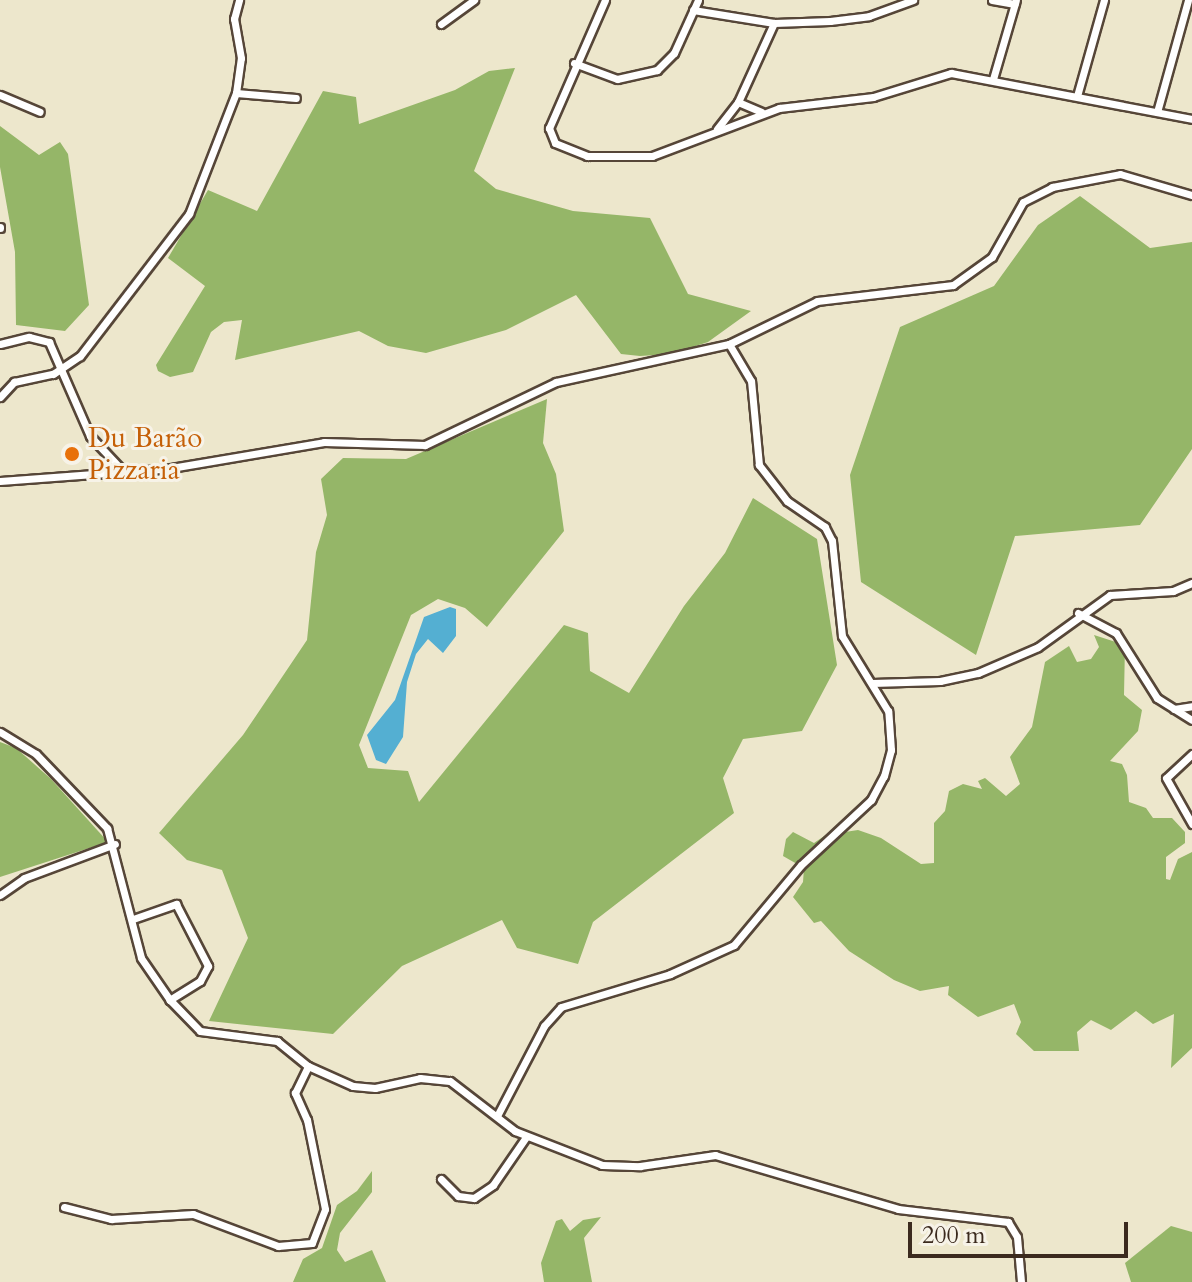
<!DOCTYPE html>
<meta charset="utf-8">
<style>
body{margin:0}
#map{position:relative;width:1192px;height:1282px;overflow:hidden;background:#ede7cc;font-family:Cardo,serif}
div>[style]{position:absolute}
.forest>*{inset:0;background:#95b668}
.water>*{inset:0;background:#54afd2}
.roads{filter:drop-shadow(2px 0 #564638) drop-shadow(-2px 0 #564638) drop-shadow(0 2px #564638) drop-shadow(0 -2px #564638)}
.minor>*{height:7px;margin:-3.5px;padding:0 3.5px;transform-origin:3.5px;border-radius:3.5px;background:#fff}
.dots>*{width:22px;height:22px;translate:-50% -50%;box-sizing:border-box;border:4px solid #f7f3e8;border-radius:50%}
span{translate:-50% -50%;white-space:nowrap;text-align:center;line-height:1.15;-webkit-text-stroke:6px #f7f3e8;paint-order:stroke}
.food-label{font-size:28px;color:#c56008}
.left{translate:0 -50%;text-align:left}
.scale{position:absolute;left:908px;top:1222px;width:220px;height:36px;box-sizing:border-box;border:4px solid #3b2a1e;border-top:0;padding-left:10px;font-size:24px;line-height:28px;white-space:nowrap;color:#3b2a1e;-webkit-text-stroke:6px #f7f3e8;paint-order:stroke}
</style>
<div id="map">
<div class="forest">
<div style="clip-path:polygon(515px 68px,474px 171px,496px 189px,573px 211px,650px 218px,688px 294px,751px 311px,708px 342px,671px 354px,640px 356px,621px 354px,576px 295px,506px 330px,426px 353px,388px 346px,359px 331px,235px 360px,242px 320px,224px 322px,211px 332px,193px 372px,170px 377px,158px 371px,156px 365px,205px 286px,168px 258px,208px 190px,257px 211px,323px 91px,356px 97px,359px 124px,455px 90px,489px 71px)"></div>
<div style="clip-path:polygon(0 126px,39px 155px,60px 142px,68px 154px,89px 305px,65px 331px,16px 325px,15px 252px,0 167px)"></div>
<div style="clip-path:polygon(1080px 196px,1150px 248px,1192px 242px,1192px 449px,1140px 525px,1015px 536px,976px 655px,861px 582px,850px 475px,900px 327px,994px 286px,1038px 225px)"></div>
<div style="clip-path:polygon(547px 399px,543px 443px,556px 474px,564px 531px,487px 627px,465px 608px,438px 599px,411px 615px,359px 745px,368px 768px,408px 771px,419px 802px,564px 625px,588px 633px,590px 671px,629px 693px,684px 606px,725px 553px,753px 498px,817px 539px,837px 665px,802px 731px,743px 739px,723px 778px,734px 813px,593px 922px,578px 964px,517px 948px,502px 920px,402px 966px,333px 1034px,209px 1021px,248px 938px,222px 870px,187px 860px,159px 833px,243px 735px,307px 640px,316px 552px,327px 515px,321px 479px,343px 458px,406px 459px)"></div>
<div style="clip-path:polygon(1094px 635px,1125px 645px,1124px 695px,1142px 710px,1138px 731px,1110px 761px,1122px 764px,1127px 775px,1129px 802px,1146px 808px,1153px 818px,1172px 818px,1185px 832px,1185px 843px,1166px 857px,1166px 879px,1170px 880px,1178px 859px,1192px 852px,1192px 1048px,1171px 1068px,1174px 1014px,1153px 1024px,1136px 1011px,1111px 1030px,1091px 1020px,1077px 1032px,1079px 1051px,1034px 1051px,1016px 1034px,1021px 1022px,1014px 1004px,978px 1017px,948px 995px,949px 986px,920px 991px,894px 980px,849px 951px,821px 921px,814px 923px,793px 897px,803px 882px,804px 868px,783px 856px,786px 839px,793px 832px,814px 843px,849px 819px,825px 850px,845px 832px,858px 830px,881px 838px,921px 864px,934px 863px,934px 823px,945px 811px,949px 791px,963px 784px,982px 789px,978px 781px,985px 778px,1006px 796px,1020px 784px,1010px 757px,1032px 727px,1045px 662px,1069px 646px,1077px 662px,1091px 659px,1099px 647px)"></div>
<div style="clip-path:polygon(0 742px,16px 748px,51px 779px,108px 842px,0 877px)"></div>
<div style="clip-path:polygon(372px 1171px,372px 1192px,340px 1233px,337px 1250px,345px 1262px,372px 1250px,386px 1282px,293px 1282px,303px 1259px,322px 1248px,337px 1205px,357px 1191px)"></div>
<div style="clip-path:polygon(601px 1217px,584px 1238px,592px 1282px,544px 1282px,541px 1263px,556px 1221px,562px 1219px,570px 1231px,583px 1220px)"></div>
<div style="clip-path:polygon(1171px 1226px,1192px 1232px,1192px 1282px,1131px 1282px,1125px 1263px)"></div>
</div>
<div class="water">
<div style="clip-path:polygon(450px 607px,456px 609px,456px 636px,443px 653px,428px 639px,416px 654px,407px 682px,403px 737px,386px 764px,376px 760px,367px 735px,395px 700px,424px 617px)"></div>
</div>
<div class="roads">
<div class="minor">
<div style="left:605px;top:0;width:140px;rotate:113.6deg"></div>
<div style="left:549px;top:128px;width:16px;rotate:68deg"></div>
<div style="left:555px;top:143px;width:35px;rotate:22deg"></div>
<div style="left:587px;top:156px;width:65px"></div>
<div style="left:652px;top:156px;width:136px;rotate:-20.7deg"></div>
<div style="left:779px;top:108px;width:95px;rotate:-6.7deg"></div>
<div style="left:873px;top:97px;width:82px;rotate:-17.1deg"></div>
<div style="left:951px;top:73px;width:245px;rotate:10.8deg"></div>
<div style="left:992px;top:0;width:23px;rotate:10deg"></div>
<div style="left:693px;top:10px;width:82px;rotate:9.1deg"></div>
<div style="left:774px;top:23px;width:56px;rotate:-2deg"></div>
<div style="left:830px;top:21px;width:39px;rotate:-7deg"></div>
<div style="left:869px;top:16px;width:47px;rotate:-20deg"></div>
<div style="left:441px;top:24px;width:41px;rotate:-36deg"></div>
<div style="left:574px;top:63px;width:46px;rotate:20.4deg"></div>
<div style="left:617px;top:79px;width:41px;rotate:-12.7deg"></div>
<div style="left:657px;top:70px;width:24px;rotate:-45deg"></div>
<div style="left:674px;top:53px;width:58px;rotate:-65.6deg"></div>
<div style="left:993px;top:79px;width:82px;rotate:-73.8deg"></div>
<div style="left:236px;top:93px;width:60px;rotate:4.8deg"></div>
<div style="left:0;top:95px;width:43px;rotate:23deg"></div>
<div style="left:1077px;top:96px;width:100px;rotate:-74.3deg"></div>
<div style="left:738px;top:102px;width:25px;rotate:23deg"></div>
<div style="left:1157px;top:112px;width:116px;rotate:-74.5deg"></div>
<div style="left:717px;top:129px;width:34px;rotate:-52deg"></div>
<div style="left:738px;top:102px;width:87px;rotate:-65.5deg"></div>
<div style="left:0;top:227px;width:1px;rotate:90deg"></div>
<div style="left:0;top:344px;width:30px;rotate:-14deg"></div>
<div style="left:29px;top:337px;width:21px;rotate:14deg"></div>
<div style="left:49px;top:342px;width:103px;rotate:66.4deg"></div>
<div style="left:90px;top:436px;width:50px;rotate:46.6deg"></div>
<div style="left:0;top:397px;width:21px;rotate:-47deg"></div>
<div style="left:14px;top:382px;width:40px;rotate:-12deg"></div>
<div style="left:53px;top:374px;width:32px;rotate:-34deg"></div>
<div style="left:80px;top:356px;width:179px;rotate:-52.5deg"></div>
<div style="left:189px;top:214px;width:130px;rotate:-68.8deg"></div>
<div style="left:236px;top:93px;width:35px;rotate:-82deg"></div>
<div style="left:241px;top:58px;width:40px;rotate:-100deg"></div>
<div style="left:234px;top:19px;width:20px;rotate:-75deg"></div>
<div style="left:0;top:481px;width:171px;rotate:-4.3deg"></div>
<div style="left:171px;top:468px;width:155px;rotate:-9.6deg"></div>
<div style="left:324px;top:442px;width:101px;rotate:1.7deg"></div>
<div style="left:425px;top:445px;width:145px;rotate:-25.7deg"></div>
<div style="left:556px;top:382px;width:177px;rotate:-12.4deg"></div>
<div style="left:729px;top:344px;width:98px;rotate:-26deg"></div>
<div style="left:817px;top:301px;width:137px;rotate:-6.7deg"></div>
<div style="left:953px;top:285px;width:48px;rotate:-35.7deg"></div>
<div style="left:992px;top:257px;width:63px;rotate:-60.6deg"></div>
<div style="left:1023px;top:202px;width:33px;rotate:-27deg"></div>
<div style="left:1052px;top:187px;width:69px;rotate:-10.8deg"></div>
<div style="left:1120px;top:174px;width:75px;rotate:16.3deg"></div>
<div style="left:1078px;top:613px;width:43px;rotate:27.8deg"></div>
<div style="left:1116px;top:633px;width:77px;rotate:57.8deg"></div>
<div style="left:1157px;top:698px;width:41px;rotate:32.2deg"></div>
<div style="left:872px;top:683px;width:68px;rotate:-1.7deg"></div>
<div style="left:940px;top:681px;width:39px;rotate:-12deg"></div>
<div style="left:978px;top:673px;width:65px;rotate:-23.4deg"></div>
<div style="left:1038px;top:647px;width:89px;rotate:-35.8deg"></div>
<div style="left:1110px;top:595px;width:63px;rotate:-3.6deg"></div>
<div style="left:1173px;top:591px;width:21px;rotate:-23deg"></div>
<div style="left:1174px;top:709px;width:18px;rotate:-9deg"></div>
<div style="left:0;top:732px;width:42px;rotate:31.4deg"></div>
<div style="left:36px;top:754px;width:103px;rotate:46.2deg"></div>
<div style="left:107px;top:828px;width:134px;rotate:75.3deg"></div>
<div style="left:141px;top:958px;width:51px;rotate:55.4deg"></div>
<div style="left:170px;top:1000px;width:43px;rotate:45.9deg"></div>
<div style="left:200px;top:1031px;width:78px;rotate:7.4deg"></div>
<div style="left:277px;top:1041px;width:40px;rotate:39deg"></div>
<div style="left:308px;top:1066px;width:49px;rotate:24deg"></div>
<div style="left:353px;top:1086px;width:22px;rotate:5deg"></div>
<div style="left:375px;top:1088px;width:46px;rotate:-12.5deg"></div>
<div style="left:420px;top:1078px;width:30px;rotate:6deg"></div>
<div style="left:450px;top:1081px;width:82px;rotate:37.6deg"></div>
<div style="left:515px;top:1131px;width:93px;rotate:21.3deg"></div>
<div style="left:602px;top:1165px;width:38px;rotate:2deg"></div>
<div style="left:640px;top:1166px;width:76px;rotate:-8.3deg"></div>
<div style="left:715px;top:1155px;width:191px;rotate:16.4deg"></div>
<div style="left:898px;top:1209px;width:111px;rotate:6.7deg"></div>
<div style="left:1008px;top:1222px;width:17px;rotate:59deg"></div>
<div style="left:1017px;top:1237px;width:45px;rotate:84.9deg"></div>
<div style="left:1192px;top:754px;width:35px;rotate:137deg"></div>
<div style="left:1166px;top:778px;width:53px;rotate:60.5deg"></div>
<div style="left:0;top:895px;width:29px;rotate:-35deg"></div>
<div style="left:24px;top:878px;width:97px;rotate:-20.5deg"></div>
<div style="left:133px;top:919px;width:46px;rotate:-19.2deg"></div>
<div style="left:176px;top:904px;width:70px;rotate:62.7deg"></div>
<div style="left:208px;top:966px;width:17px;rotate:118deg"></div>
<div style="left:200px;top:981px;width:36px;rotate:148deg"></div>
<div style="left:497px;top:1116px;width:102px;rotate:-62.4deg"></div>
<div style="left:544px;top:1026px;width:25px;rotate:-48deg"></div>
<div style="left:561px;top:1007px;width:114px;rotate:-16.8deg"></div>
<div style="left:670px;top:974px;width:70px;rotate:-24.4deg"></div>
<div style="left:734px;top:945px;width:104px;rotate:-50.1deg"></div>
<div style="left:801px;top:865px;width:96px;rotate:-42.9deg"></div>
<div style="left:871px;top:800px;width:27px;rotate:-62deg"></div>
<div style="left:884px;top:776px;width:27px;rotate:-75deg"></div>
<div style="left:891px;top:750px;width:39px;rotate:-94deg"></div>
<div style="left:888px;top:711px;width:88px;rotate:-121.5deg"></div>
<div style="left:842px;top:636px;width:96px;rotate:-96deg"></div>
<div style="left:832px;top:541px;width:16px;rotate:-117deg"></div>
<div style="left:825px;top:527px;width:46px;rotate:-145.6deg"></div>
<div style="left:787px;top:501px;width:46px;rotate:-127.9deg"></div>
<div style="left:759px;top:465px;width:84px;rotate:-95.4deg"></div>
<div style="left:751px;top:381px;width:43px;rotate:-120.7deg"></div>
<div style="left:441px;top:1179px;width:24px;rotate:45deg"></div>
<div style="left:458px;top:1196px;width:16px;rotate:7deg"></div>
<div style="left:474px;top:1198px;width:23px;rotate:-34deg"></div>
<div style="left:493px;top:1185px;width:58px;rotate:-55.5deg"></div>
<div style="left:64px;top:1207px;width:49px;rotate:14.3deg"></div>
<div style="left:111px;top:1219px;width:82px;rotate:-3.5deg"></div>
<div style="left:193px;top:1214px;width:91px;rotate:20.6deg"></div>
<div style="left:278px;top:1246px;width:34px;rotate:-5deg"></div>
<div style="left:312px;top:1243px;width:36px;rotate:-69deg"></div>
<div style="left:325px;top:1209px;width:91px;rotate:-101.4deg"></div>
<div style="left:307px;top:1120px;width:30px;rotate:-114deg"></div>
<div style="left:295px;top:1093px;width:30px;rotate:-64deg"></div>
</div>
</div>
<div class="dots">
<div style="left:72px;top:454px;background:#e8710a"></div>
</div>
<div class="food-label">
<span class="left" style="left:88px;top:454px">Du Barão<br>Pizzaria</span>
</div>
<div class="scale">200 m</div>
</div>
